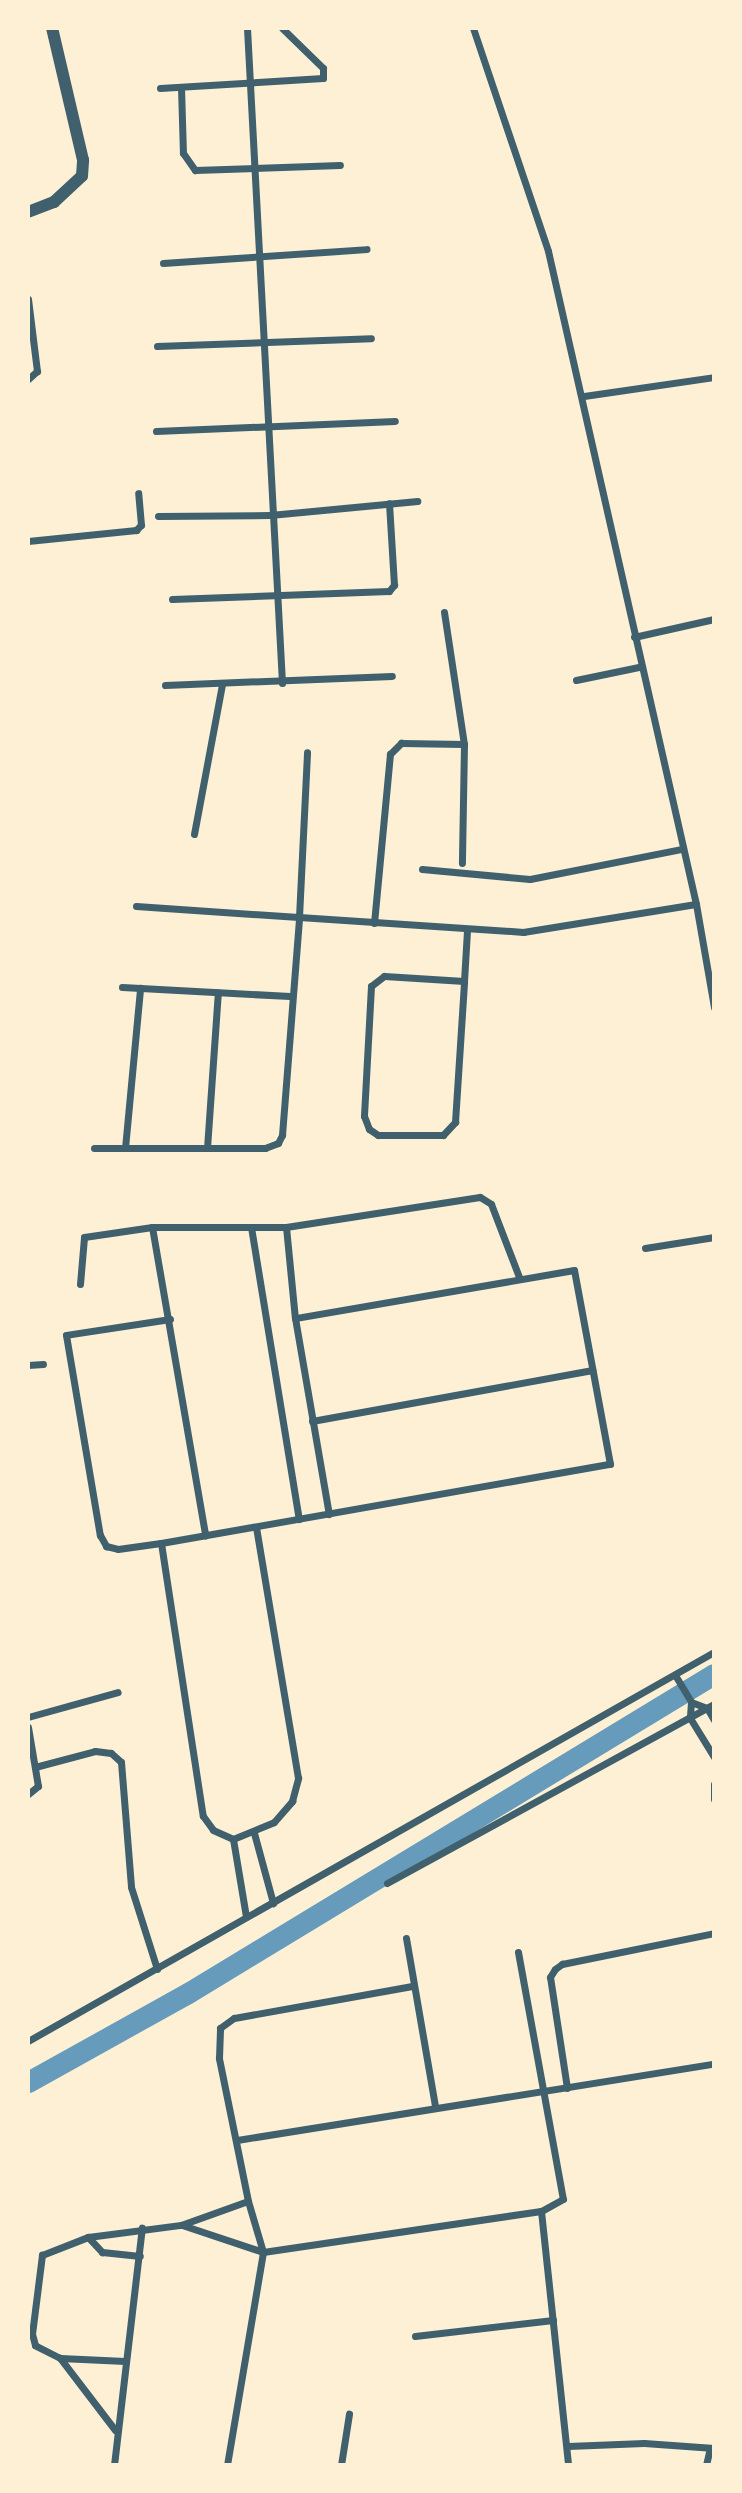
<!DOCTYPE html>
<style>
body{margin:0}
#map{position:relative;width:742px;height:2493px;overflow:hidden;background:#fdf0d5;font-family:Inter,sans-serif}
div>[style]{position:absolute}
.canal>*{height:21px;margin:-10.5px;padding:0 10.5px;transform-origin:10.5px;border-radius:10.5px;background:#669bbc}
.minor>*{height:7px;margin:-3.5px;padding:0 3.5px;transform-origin:3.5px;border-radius:3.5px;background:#3f606c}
.tertiary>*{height:12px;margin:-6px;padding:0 6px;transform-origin:6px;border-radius:6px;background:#3f606c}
span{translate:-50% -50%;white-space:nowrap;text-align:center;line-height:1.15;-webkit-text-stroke:5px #fdf0d5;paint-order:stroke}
.frame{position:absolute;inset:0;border:30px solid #fdf0d5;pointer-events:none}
</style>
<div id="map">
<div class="canal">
<div style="left:28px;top:2082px;width:183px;rotate:-29.1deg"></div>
<div style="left:188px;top:1993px;width:615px;rotate:-31.24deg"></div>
</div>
<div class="minor">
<div style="left:247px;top:28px;width:656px;rotate:86.94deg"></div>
<div style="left:473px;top:28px;width:235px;rotate:71.4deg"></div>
<div style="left:548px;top:251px;width:670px;rotate:77.23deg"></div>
<div style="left:696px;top:904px;width:105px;rotate:80.1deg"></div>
<div style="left:181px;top:87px;width:66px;rotate:88.3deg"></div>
<div style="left:183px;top:153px;width:21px;rotate:55deg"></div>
<div style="left:195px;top:170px;width:145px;rotate:-2deg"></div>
<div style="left:160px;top:88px;width:163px;rotate:-3.5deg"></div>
<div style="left:323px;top:78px;width:10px;rotate:-90deg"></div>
<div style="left:323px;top:68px;width:57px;rotate:-135.7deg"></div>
<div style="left:163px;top:263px;width:204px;rotate:-3.9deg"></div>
<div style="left:28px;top:299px;width:73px;rotate:82.9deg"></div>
<div style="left:37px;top:371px;width:12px;rotate:138deg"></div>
<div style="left:157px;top:346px;width:214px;rotate:-2.1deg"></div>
<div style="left:584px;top:396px;width:131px;rotate:-8.3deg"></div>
<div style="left:156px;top:431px;width:239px;rotate:-2.4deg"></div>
<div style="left:158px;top:516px;width:112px;rotate:-0.5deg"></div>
<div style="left:270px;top:515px;width:148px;rotate:-5.4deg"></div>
<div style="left:28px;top:541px;width:109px;rotate:-5.8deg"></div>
<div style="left:136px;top:530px;width:7px;rotate:-45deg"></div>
<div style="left:141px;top:525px;width:32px;rotate:-95deg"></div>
<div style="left:172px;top:599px;width:217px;rotate:-2.1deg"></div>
<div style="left:389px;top:591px;width:8px;rotate:-50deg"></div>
<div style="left:394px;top:585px;width:82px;rotate:-93.5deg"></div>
<div style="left:444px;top:612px;width:134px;rotate:81.4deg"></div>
<div style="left:464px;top:744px;width:119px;rotate:91deg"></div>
<div style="left:634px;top:637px;width:82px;rotate:-12.7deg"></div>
<div style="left:576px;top:680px;width:64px;rotate:-11.7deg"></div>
<div style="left:165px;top:685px;width:227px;rotate:-2.3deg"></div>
<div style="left:194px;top:834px;width:152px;rotate:-79.4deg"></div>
<div style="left:422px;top:869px;width:108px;rotate:5.3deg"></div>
<div style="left:530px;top:879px;width:155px;rotate:-11.2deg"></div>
<div style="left:136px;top:906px;width:163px;rotate:3.9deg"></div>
<div style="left:299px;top:917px;width:165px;rotate:-87.2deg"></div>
<div style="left:374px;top:923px;width:170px;rotate:-84.6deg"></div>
<div style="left:390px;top:754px;width:16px;rotate:-45deg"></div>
<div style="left:401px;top:743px;width:63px;rotate:0.9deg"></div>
<div style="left:464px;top:981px;width:80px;rotate:-176.4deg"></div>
<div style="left:384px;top:976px;width:16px;rotate:142deg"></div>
<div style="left:371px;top:986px;width:130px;rotate:93.1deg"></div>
<div style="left:364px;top:1116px;width:14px;rotate:69deg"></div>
<div style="left:369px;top:1129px;width:11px;rotate:34deg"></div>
<div style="left:378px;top:1135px;width:65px"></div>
<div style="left:443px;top:1135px;width:18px;rotate:-47deg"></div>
<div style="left:455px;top:1122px;width:141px;rotate:-86.3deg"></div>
<div style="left:464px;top:981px;width:50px;rotate:-86.6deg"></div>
<div style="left:122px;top:987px;width:168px;rotate:3.1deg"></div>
<div style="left:94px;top:1148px;width:171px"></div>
<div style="left:265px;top:1148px;width:14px;rotate:-21deg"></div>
<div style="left:278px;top:1143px;width:9px;rotate:-63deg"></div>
<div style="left:282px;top:1135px;width:219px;rotate:-85.5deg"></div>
<div style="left:299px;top:917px;width:225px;rotate:3.8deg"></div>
<div style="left:523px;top:932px;width:175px;rotate:-9.2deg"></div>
<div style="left:125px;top:1148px;width:161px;rotate:-84.6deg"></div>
<div style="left:207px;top:1148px;width:156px;rotate:-86deg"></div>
<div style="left:152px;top:1227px;width:134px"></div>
<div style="left:286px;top:1227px;width:196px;rotate:-8.8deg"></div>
<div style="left:480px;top:1197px;width:13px;rotate:32deg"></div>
<div style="left:491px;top:1204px;width:78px;rotate:69deg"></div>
<div style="left:251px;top:1227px;width:296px;rotate:80.7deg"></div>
<div style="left:286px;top:1227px;width:91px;rotate:84.4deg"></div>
<div style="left:295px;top:1318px;width:199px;rotate:80.2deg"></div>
<div style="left:645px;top:1248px;width:70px;rotate:-9.1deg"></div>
<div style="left:80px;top:1284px;width:47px;rotate:-85.1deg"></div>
<div style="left:84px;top:1237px;width:69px;rotate:-8.4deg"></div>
<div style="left:152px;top:1227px;width:313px;rotate:80.2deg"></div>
<div style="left:170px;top:1319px;width:105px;rotate:171.3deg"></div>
<div style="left:66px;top:1335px;width:203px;rotate:80.4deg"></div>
<div style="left:100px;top:1535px;width:13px;rotate:61deg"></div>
<div style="left:106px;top:1546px;width:12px;rotate:14deg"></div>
<div style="left:118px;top:1549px;width:43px;rotate:-7.9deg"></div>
<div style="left:161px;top:1543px;width:456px;rotate:-10deg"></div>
<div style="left:610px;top:1464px;width:197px;rotate:-100.5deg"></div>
<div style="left:574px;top:1270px;width:283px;rotate:170.2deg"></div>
<div style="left:28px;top:1365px;width:15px;rotate:-4deg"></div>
<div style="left:312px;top:1421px;width:285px;rotate:-10.3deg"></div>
<div style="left:161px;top:1543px;width:276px;rotate:81.3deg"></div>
<div style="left:203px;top:1816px;width:17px;rotate:54deg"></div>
<div style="left:213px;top:1830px;width:22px;rotate:24deg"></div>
<div style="left:233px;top:1839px;width:44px;rotate:-22.5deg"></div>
<div style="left:274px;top:1822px;width:28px;rotate:-49deg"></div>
<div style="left:292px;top:1801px;width:24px;rotate:-75deg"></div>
<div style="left:298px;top:1778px;width:254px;rotate:-99.5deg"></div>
<div style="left:675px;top:1675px;width:31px;rotate:59deg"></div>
<div style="left:691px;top:1702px;width:17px;rotate:21deg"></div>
<div style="left:707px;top:1708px;width:14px;rotate:60deg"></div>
<div style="left:691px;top:1702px;width:16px;rotate:94deg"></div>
<div style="left:690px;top:1718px;width:46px;rotate:58.4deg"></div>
<div style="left:28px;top:1717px;width:93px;rotate:-15.5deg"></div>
<div style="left:28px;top:1727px;width:60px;rotate:80.4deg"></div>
<div style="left:38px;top:1786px;width:13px;rotate:141deg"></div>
<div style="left:35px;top:1767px;width:62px;rotate:-14.9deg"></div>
<div style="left:95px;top:1751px;width:16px;rotate:7deg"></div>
<div style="left:111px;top:1753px;width:13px;rotate:42deg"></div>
<div style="left:121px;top:1762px;width:125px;rotate:85.4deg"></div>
<div style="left:131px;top:1887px;width:86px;rotate:72.4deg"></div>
<div style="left:714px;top:1784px;width:15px;rotate:90deg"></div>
<div style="left:254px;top:1833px;width:73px;rotate:74.8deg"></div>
<div style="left:233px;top:1839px;width:79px;rotate:80.5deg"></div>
<div style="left:387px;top:1883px;width:373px;rotate:-28.7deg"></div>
<div style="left:406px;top:1938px;width:170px;rotate:80.2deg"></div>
<div style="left:518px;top:1952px;width:251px;rotate:79.7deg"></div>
<div style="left:563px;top:2199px;width:25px;rotate:151deg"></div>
<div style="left:541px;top:2211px;width:255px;rotate:83.9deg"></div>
<div style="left:28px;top:2041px;width:789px;rotate:-29.56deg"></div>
<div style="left:567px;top:2088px;width:112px;rotate:-98.7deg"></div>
<div style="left:550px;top:1977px;width:9px;rotate:-58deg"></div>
<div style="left:555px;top:1969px;width:9px;rotate:-36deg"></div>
<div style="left:562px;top:1964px;width:155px;rotate:-11.5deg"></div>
<div style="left:237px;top:2140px;width:483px;rotate:-9.1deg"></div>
<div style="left:182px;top:2225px;width:85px;rotate:18.4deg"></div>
<div style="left:263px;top:2252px;width:281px;rotate:-8.4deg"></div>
<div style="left:88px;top:2237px;width:21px;rotate:47deg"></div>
<div style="left:102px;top:2252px;width:38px;rotate:6deg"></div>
<div style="left:415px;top:2336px;width:139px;rotate:-6.6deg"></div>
<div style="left:60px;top:2358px;width:65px;rotate:2.6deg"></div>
<div style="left:115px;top:2430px;width:91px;rotate:-127.4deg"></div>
<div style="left:60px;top:2358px;width:28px;rotate:-153deg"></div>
<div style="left:35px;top:2345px;width:11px;rotate:-105deg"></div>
<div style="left:32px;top:2334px;width:80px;rotate:-82.8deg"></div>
<div style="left:42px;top:2255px;width:49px;rotate:-21.4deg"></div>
<div style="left:88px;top:2237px;width:94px;rotate:-7.4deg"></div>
<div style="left:181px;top:2225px;width:71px;rotate:-19.7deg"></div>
<div style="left:568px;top:2446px;width:76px;rotate:-2.3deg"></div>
<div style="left:644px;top:2443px;width:70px;rotate:4.1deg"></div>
<div style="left:114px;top:2465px;width:239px;rotate:-83.3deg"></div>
<div style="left:227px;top:2465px;width:216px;rotate:-80.4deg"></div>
<div style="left:263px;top:2252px;width:53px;rotate:-106.4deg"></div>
<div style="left:248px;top:2201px;width:146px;rotate:-101.5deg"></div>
<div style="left:219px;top:2058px;width:30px;rotate:-88deg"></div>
<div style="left:220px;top:2028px;width:17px;rotate:-36deg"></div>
<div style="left:234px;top:2018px;width:181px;rotate:-10.2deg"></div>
<div style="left:341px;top:2465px;width:52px;rotate:-81.1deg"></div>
<div style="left:706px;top:2465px;width:17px;rotate:-77deg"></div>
</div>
<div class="tertiary">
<div style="left:28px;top:212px;width:28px;rotate:-21deg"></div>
<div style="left:54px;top:202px;width:38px;rotate:-43deg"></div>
<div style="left:82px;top:176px;width:16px;rotate:-86deg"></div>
<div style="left:83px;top:160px;width:136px;rotate:-103.2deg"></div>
</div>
<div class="frame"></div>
</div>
